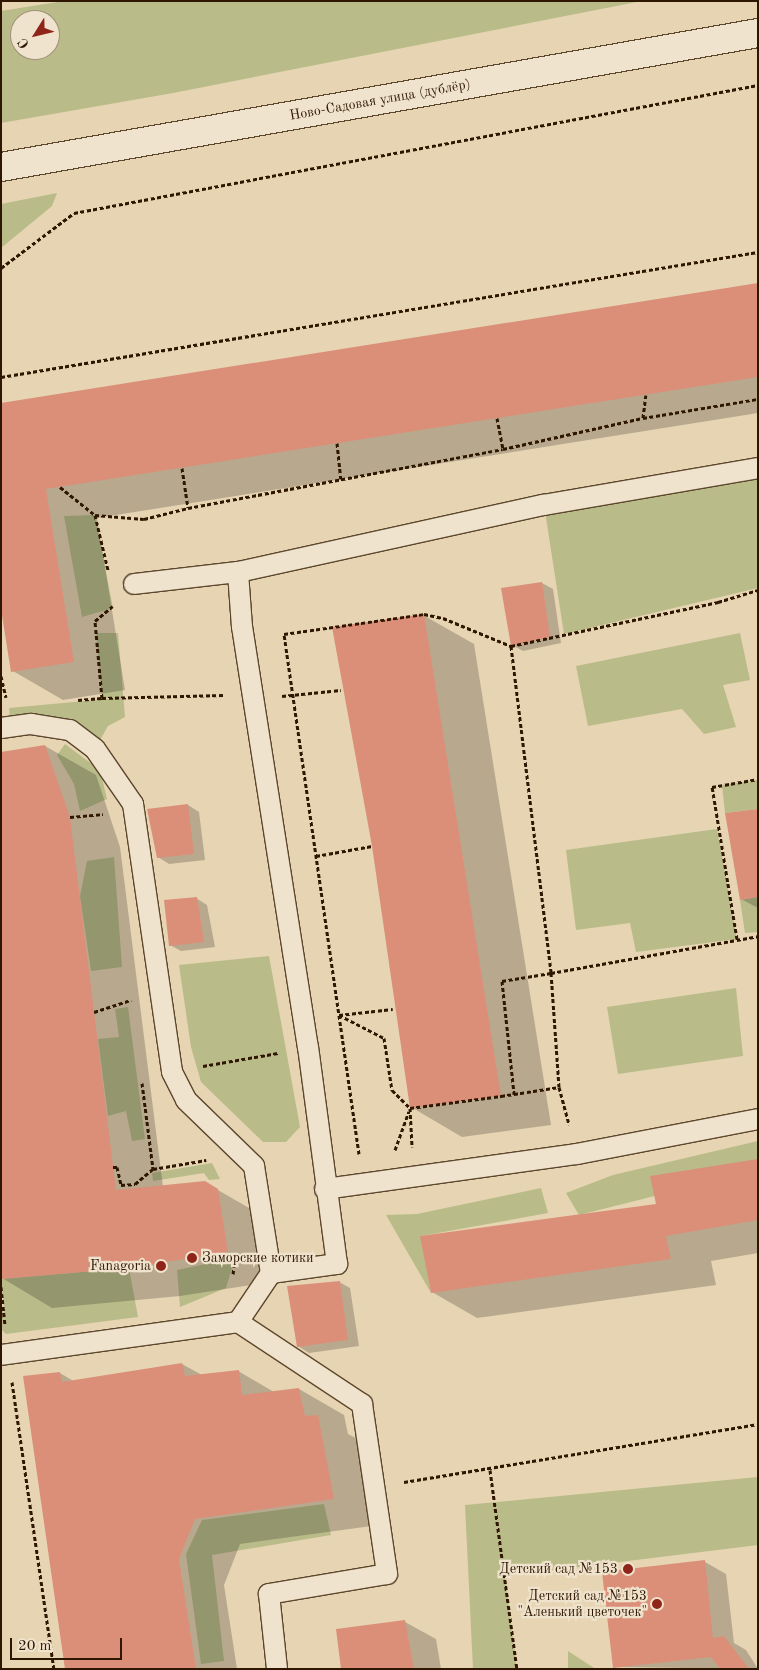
<!DOCTYPE html>
<meta charset="utf-8">
<style>
body{margin:0}
#map{position:relative;width:759px;height:1670px;overflow:hidden;background:#e6d4b2;font-family:"Old Standard TT",serif}
div>[style]{position:absolute}
.green>*{inset:0;background:#b9bc89}
.shadow>*{inset:0;background:#0003}
.building>*{inset:0;background:#db8f79}
.path>*{height:3px;margin-top:-1.5px;transform-origin:0;background:repeating-linear-gradient(90deg,#2e1600 0 4px,transparent 0 6.5px)}
.roads{filter:drop-shadow(1px 0 #5c462c) drop-shadow(-1px 0 #5c462c) drop-shadow(0 1px #5c462c) drop-shadow(0 -1px #5c462c)}
.service>*{height:20px;margin:-10px;padding:0 10px;transform-origin:10px;border-radius:10px;background:#efe3cd}
.minor>*{height:28px;margin:-14px;padding:0 14px;transform-origin:14px;border-radius:14px;background:#efe3cd}
.dots>*{width:14px;height:14px;translate:-50% -50%;box-sizing:border-box;border:2px solid #efe3cd;border-radius:50%}
span{translate:-50% -50%;white-space:nowrap;text-align:center;line-height:1.15;-webkit-text-stroke:4.5px #efe3cd;paint-order:stroke}
.street-label{font-size:14px;color:#2e1600}
.poi-label{font-size:14px;color:#2e1600}
.left{translate:0 -50%;text-align:left}
.right{translate:-100% -50%;text-align:right}
.frame{position:absolute;inset:0;border:2px solid #2e1600;pointer-events:none}
.north{position:absolute;left:10px;top:10px;width:50px;height:50px;box-sizing:border-box;background:#efe3cd;border:1px solid #a2917b;border-radius:50%;rotate:234deg;font-size:14px;font-weight:700;line-height:20px;text-align:center;color:#2e1600}
.north::after{content:'';display:block;margin:auto;width:18px;height:22px;background:#8f2418;clip-path:polygon(50% 0,100% 100%,50% 72%,0 100%)}
.scale{position:absolute;left:10px;top:1638px;width:112px;height:22px;box-sizing:border-box;border:2px solid #2e1600;border-top:0;padding-left:6px;font-size:15px;line-height:18px;white-space:nowrap;color:#2e1600;-webkit-text-stroke:4px #efe3cd;paint-order:stroke}
</style>
<div id="map">
<div class="green">
<div style="clip-path:polygon(evenodd,64px 1px,642px 1px,173px 93px,1px 123px,1px 11px,64px 1px,20px 20px,50px 20px,50px 50px,20px 50px,20px 20px)"></div>
<div style="clip-path:polygon(57px 193px,52px 206px,1px 248px,1px 204px)"></div>
<div style="clip-path:polygon(758px 471px,758px 588px,564px 634px,544px 505px)"></div>
<div style="clip-path:polygon(95px 515px,113px 608px,82px 617px,64px 516px)"></div>
<div style="clip-path:polygon(96px 633px,118px 633px,125px 717px,108px 726px,95px 749px,46px 726px,11px 727px,9px 708px,117px 698px,102px 698px)"></div>
<div style="clip-path:polygon(740px 633px,750px 680px,723px 685px,736px 727px,704px 734px,682px 709px,588px 726px,576px 666px)"></div>
<div style="clip-path:polygon(65px 744px,100px 770px,107px 799px,80px 811px,74px 784px,57px 755px)"></div>
<div style="clip-path:polygon(758px 780px,758px 809px,725px 813px,722px 785px)"></div>
<div style="clip-path:polygon(717px 829px,737px 939px,636px 952px,630px 923px,576px 930px,566px 850px)"></div>
<div style="clip-path:polygon(114px 857px,122px 967px,91px 971px,80px 896px,87px 861px)"></div>
<div style="clip-path:polygon(758px 897px,758px 932px,745px 933px,740px 900px)"></div>
<div style="clip-path:polygon(269px 956px,300px 1127px,286px 1142px,263px 1142px,201px 1082px,191px 1047px,179px 965px)"></div>
<div style="clip-path:polygon(736px 988px,743px 1056px,618px 1074px,607px 1007px)"></div>
<div style="clip-path:polygon(128px 1007px,145px 1139px,132px 1141px,126px 1111px,108px 1116px,98px 1039px,119px 1037px,115px 1009px)"></div>
<div style="clip-path:polygon(758px 1141px,758px 1170px,579px 1215px,566px 1193px,613px 1175px)"></div>
<div style="clip-path:polygon(212px 1163px,220px 1179px,209px 1180px,204px 1173px,153px 1181px,152px 1173px)"></div>
<div style="clip-path:polygon(541px 1188px,548px 1213px,421px 1236px,431px 1293px,386px 1215px,417px 1214px)"></div>
<div style="clip-path:polygon(235px 1258px,226px 1288px,180px 1307px,177px 1270px)"></div>
<div style="clip-path:polygon(129px 1268px,138px 1317px,6px 1334px,1px 1329px,1px 1302px,5px 1319px,1px 1279px)"></div>
<div style="clip-path:polygon(758px 1477px,758px 1545px,505px 1576px,517px 1669px,473px 1669px,465px 1505px)"></div>
<div style="clip-path:polygon(324px 1504px,331px 1535px,212px 1555px,224px 1661px,201px 1664px,186px 1554px,202px 1520px)"></div>
<div style="clip-path:polygon(568px 1651px,594px 1668px,594px 1669px,568px 1669px)"></div>
</div>
<div class="shadow">
<div style="clip-path:polygon(758px 284px,758px 413px,97px 518px,125px 690px,63px 700px,13px 671px,1px 404px)"></div>
<div style="clip-path:polygon(542px 583px,553px 589px,561px 643px,523px 651px,512px 645px)"></div>
<div style="clip-path:polygon(423px 615px,474px 644px,551px 1125px,462px 1137px,411px 1107px)"></div>
<div style="clip-path:polygon(45px 746px,96px 775px,120px 847px,163px 1187px,204px 1182px,268px 1219px,278px 1281px,180px 1296px,52px 1308px,2px 1278px)"></div>
<div style="clip-path:polygon(188px 805px,199px 812px,205px 860px,169px 864px,158px 857px)"></div>
<div style="clip-path:polygon(758px 810px,758px 908px,741px 899px)"></div>
<div style="clip-path:polygon(196px 898px,207px 905px,215px 947px,181px 951px,170px 945px)"></div>
<div style="clip-path:polygon(758px 1160px,758px 1253px,711px 1261px,716px 1285px,477px 1318px,432px 1292px,657px 1205px)"></div>
<div style="clip-path:polygon(339px 1282px,350px 1288px,359px 1346px,309px 1353px,298px 1346px)"></div>
<div style="clip-path:polygon(182px 1364px,202px 1375px,238px 1371px,274px 1392px,299px 1389px,344px 1415px,348px 1434px,363px 1442px,379px 1525px,240px 1544px,224px 1585px,237px 1669px,66px 1669px,60px 1373px,75px 1382px)"></div>
<div style="clip-path:polygon(705px 1562px,726px 1574px,734px 1643px,746px 1650px,758px 1669px,614px 1667px)"></div>
<div style="clip-path:polygon(405px 1622px,436px 1639px,441px 1669px,342px 1669px)"></div>
</div>
<div class="building">
<div style="clip-path:polygon(758px 283px,758px 377px,46px 489px,74px 662px,11px 672px,1px 609px,1px 403px)"></div>
<div style="clip-path:polygon(542px 582px,550px 637px,511px 646px,501px 588px)"></div>
<div style="clip-path:polygon(424px 614px,501px 1096px,410px 1108px,372px 846px,332px 627px)"></div>
<div style="clip-path:polygon(45px 745px,70px 817px,116px 1190px,205px 1181px,218px 1189px,228px 1252px,129px 1268px,1px 1279px,1px 752px)"></div>
<div style="clip-path:polygon(188px 804px,194px 854px,157px 858px,147px 809px)"></div>
<div style="clip-path:polygon(758px 809px,758px 897px,740px 900px,725px 813px)"></div>
<div style="clip-path:polygon(197px 897px,204px 942px,169px 946px,164px 900px)"></div>
<div style="clip-path:polygon(758px 1159px,758px 1220px,666px 1236px,671px 1259px,431px 1293px,420px 1236px,656px 1204px,650px 1176px)"></div>
<div style="clip-path:polygon(340px 1281px,348px 1340px,297px 1347px,287px 1286px)"></div>
<div style="clip-path:polygon(182px 1363px,185px 1376px,239px 1370px,242px 1395px,299px 1388px,305px 1416px,318px 1415px,334px 1499px,195px 1519px,179px 1559px,196px 1669px,65px 1669px,23px 1376px,60px 1372px,62px 1382px)"></div>
<div style="clip-path:polygon(705px 1560px,713px 1638px,724px 1636px,749px 1669px,720px 1669px,711px 1657px,613px 1668px,602px 1572px)"></div>
<div style="clip-path:polygon(405px 1620px,414px 1669px,341px 1669px,336px 1629px)"></div>
</div>
<div class="path">
<div style="left:1px;top:268px;width:91px;rotate:-37deg"></div>
<div style="left:74px;top:213px;width:696px;rotate:-10.6deg"></div>
<div style="left:1px;top:377px;width:767px;rotate:-9.38deg"></div>
<div style="left:497px;top:418px;width:32px;rotate:79deg"></div>
<div style="left:643px;top:418px;width:23px;rotate:-83deg"></div>
<div style="left:337px;top:443px;width:36px;rotate:84deg"></div>
<div style="left:182px;top:468px;width:40px;rotate:81.5deg"></div>
<div style="left:60px;top:487px;width:45px;rotate:38.7deg"></div>
<div style="left:95px;top:515px;width:49px;rotate:4.7deg"></div>
<div style="left:144px;top:519px;width:45px;rotate:-14deg"></div>
<div style="left:188px;top:508px;width:320px;rotate:-10.6deg"></div>
<div style="left:503px;top:449px;width:143px;rotate:-12.5deg"></div>
<div style="left:643px;top:418px;width:117px;rotate:-9.4deg"></div>
<div style="left:95px;top:515px;width:57px;rotate:76.7deg"></div>
<div style="left:511px;top:646px;width:212px;rotate:-12deg"></div>
<div style="left:718px;top:602px;width:42px;rotate:-16.7deg"></div>
<div style="left:1px;top:676px;width:22px;rotate:77deg"></div>
<div style="left:282px;top:696px;width:59px;rotate:-5.8deg"></div>
<div style="left:102px;top:698px;width:122px;rotate:-1.4deg"></div>
<div style="left:78px;top:700px;width:24px;rotate:-5deg"></div>
<div style="left:102px;top:698px;width:77px;rotate:-95.2deg"></div>
<div style="left:95px;top:621px;width:23px;rotate:-40deg"></div>
<div style="left:70px;top:817px;width:33px;rotate:-5deg"></div>
<div style="left:316px;top:856px;width:57px;rotate:-10.1deg"></div>
<div style="left:737px;top:939px;width:154px;rotate:-99.3deg"></div>
<div style="left:712px;top:787px;width:47px;rotate:-9.9deg"></div>
<div style="left:94px;top:1012px;width:39px;rotate:-18deg"></div>
<div style="left:339px;top:1015px;width:51px;rotate:27.1deg"></div>
<div style="left:384px;top:1038px;width:53px;rotate:81.3deg"></div>
<div style="left:392px;top:1090px;width:25px;rotate:45deg"></div>
<div style="left:410px;top:1108px;width:92px;rotate:-7.5deg"></div>
<div style="left:501px;top:1096px;width:59px;rotate:-8.8deg"></div>
<div style="left:559px;top:1087px;width:114px;rotate:-94deg"></div>
<div style="left:551px;top:973px;width:50px;rotate:170.7deg"></div>
<div style="left:502px;top:981px;width:114px;rotate:83.9deg"></div>
<div style="left:339px;top:1015px;width:54px;rotate:-6.3deg"></div>
<div style="left:203px;top:1066px;width:76px;rotate:-9.8deg"></div>
<div style="left:142px;top:1083px;width:87px;rotate:82.7deg"></div>
<div style="left:559px;top:1087px;width:39px;rotate:75deg"></div>
<div style="left:410px;top:1108px;width:39px;rotate:87deg"></div>
<div style="left:395px;top:1150px;width:41px;rotate:-70.3deg"></div>
<div style="left:359px;top:1154px;width:525px;rotate:-98.21deg"></div>
<div style="left:284px;top:634px;width:141px;rotate:-8.1deg"></div>
<div style="left:424px;top:614px;width:19px;rotate:12deg"></div>
<div style="left:443px;top:618px;width:74px;rotate:22.4deg"></div>
<div style="left:511px;top:646px;width:329px;rotate:83deg"></div>
<div style="left:551px;top:973px;width:210px;rotate:-10.1deg"></div>
<div style="left:113px;top:1167px;width:4px"></div>
<div style="left:117px;top:1167px;width:18px;rotate:77deg"></div>
<div style="left:121px;top:1185px;width:14px;rotate:-4deg"></div>
<div style="left:135px;top:1184px;width:23px;rotate:-40deg"></div>
<div style="left:153px;top:1169px;width:54px;rotate:-9.6deg"></div>
<div style="left:233px;top:1274px;width:21px;rotate:-82deg"></div>
<div style="left:1px;top:1287px;width:37px;rotate:84deg"></div>
<div style="left:12px;top:1382px;width:290px;rotate:81.7deg"></div>
<div style="left:490px;top:1470px;width:201px;rotate:82.3deg"></div>
<div style="left:404px;top:1482px;width:359px;rotate:-9.3deg"></div>
</div>
<div class="roads">
<div class="service">
<div style="left:134px;top:584px;width:105px;rotate:-6.6deg"></div>
<div style="left:1px;top:728px;width:30px;rotate:-8deg"></div>
<div style="left:31px;top:724px;width:39px;rotate:9deg"></div>
<div style="left:70px;top:730px;width:31px;rotate:37deg"></div>
<div style="left:95px;top:749px;width:67px;rotate:55.4deg"></div>
<div style="left:133px;top:804px;width:271px;rotate:81.7deg"></div>
<div style="left:172px;top:1072px;width:31px;rotate:63deg"></div>
<div style="left:186px;top:1100px;width:95px;rotate:44.1deg"></div>
<div style="left:254px;top:1166px;width:108px;rotate:81deg"></div>
<div style="left:325px;top:1189px;width:254px;rotate:-7.9deg"></div>
<div style="left:577px;top:1154px;width:184px;rotate:-10.9deg"></div>
<div style="left:238px;top:1322px;width:149px;rotate:33.5deg"></div>
<div style="left:362px;top:1404px;width:172px;rotate:81.6deg"></div>
<div style="left:387px;top:1574px;width:120px;rotate:170.4deg"></div>
<div style="left:269px;top:1594px;width:75px;rotate:83.9deg"></div>
<div style="left:1px;top:1355px;width:239px;rotate:-7.9deg"></div>
<div style="left:238px;top:1322px;width:59px;rotate:-56deg"></div>
<div style="left:271px;top:1273px;width:67px;rotate:-7.8deg"></div>
<div style="left:337px;top:1264px;width:218px;rotate:-97.6deg"></div>
<div style="left:308px;top:1048px;width:426px;rotate:-98.9deg"></div>
<div style="left:242px;top:627px;width:55px;rotate:-94.2deg"></div>
<div style="left:238px;top:572px;width:313px;rotate:-12.4deg"></div>
<div style="left:544px;top:505px;width:217px;rotate:-9.8deg"></div>
</div>
<div class="minor">
<div style="left:1px;top:167px;width:769px;rotate:-10.04deg"></div>
</div>
</div>
<div class="dots">
<div style="left:192px;top:1258px;background:#8f2418"></div>
<div style="left:161px;top:1266px;background:#8f2418"></div>
<div style="left:628px;top:1569px;background:#8f2418"></div>
<div style="left:657px;top:1604px;background:#8f2418"></div>
</div>
<div class="street-label">
<span style="left:380px;top:100px;rotate:-10deg">Ново-Садовая улица (дублёр)</span>
</div>
<div class="poi-label">
<span class="left" style="left:202px;top:1258px">Заморские котики</span>
<span class="right" style="left:151px;top:1266px">Fanagoria</span>
<span class="right" style="left:618px;top:1569px">Детский сад №153</span>
<span class="right" style="left:647px;top:1604px">Детский сад №153<br>"Аленький цветочек"</span>
</div>
<div class="frame"></div>
<div class="north">С</div>
<div class="scale">20 m</div>
</div>
